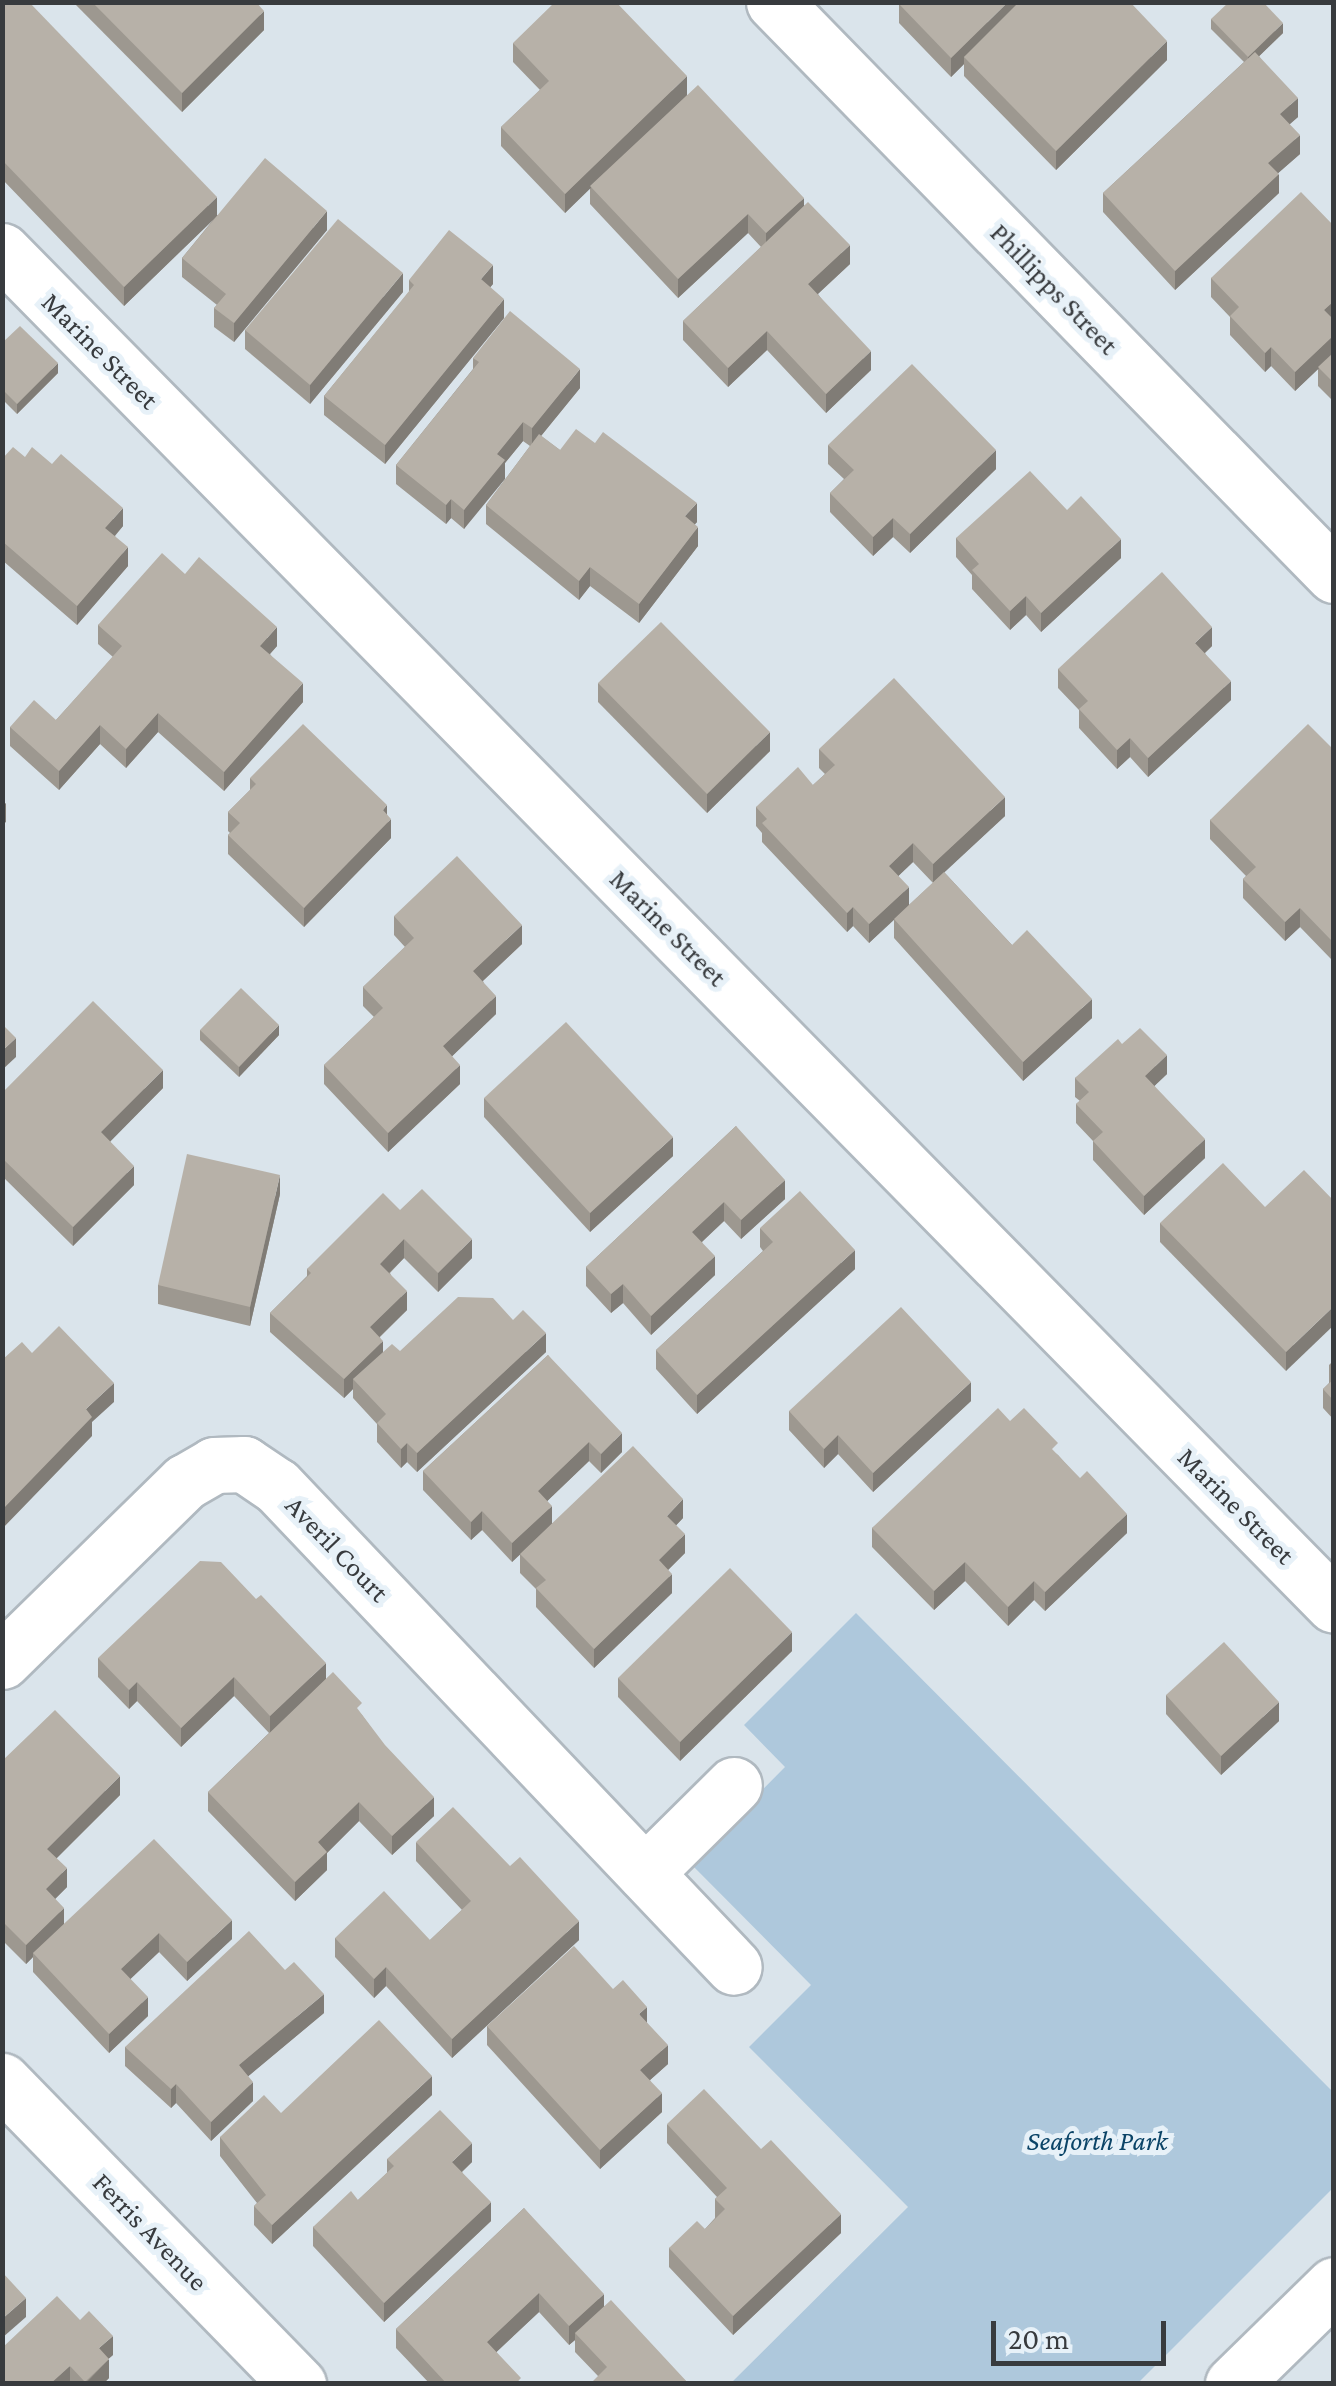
<!DOCTYPE html>
<style>
body{margin:0}
#map{position:relative;width:1336px;height:2386px;overflow:hidden;background:#dae4eb;font-family:"Crimson Pro",serif}
div>[style]{position:absolute}
.green>*{inset:0;background:#aec8dc}
.roads{filter:drop-shadow(2px 0 #b0b9c0) drop-shadow(-2px 0 #b0b9c0) drop-shadow(0 2px #b0b9c0) drop-shadow(0 -2px #b0b9c0)}
.minor>*{height:55px;margin:-27.5px;padding:0 27.5px;transform-origin:27.5px;border-radius:27.5px;background:#fff}
.wall>*{inset:0;background:#9d9890}
.shaded-wall>*{inset:0;background:#807c76}
.building>*{inset:0;background:#b7b1a8}
span{translate:-50% -50%;white-space:nowrap;text-align:center;line-height:1.15;-webkit-text-stroke:10px #e7f1f8;paint-order:stroke}
.street-label{font-size:28px;color:#383b3e}
.park-label{font-size:28px;color:#0b4467;font-style:italic}
.frame{position:absolute;inset:0;border:5px solid #383b3e;pointer-events:none}
.scale{position:absolute;left:991px;top:2321px;width:175px;height:45px;box-sizing:border-box;border:5px solid #383b3e;border-top:0;padding-left:12px;font-size:30px;line-height:35px;white-space:nowrap;color:#383b3e;-webkit-text-stroke:8px #e7f1f8;paint-order:stroke}
</style>
<div id="map">
<div class="green">
<div style="clip-path:polygon(856px 1613px,1333px 2092px,1333px 2188px,1138px 2383px,731px 2383px,908px 2207px,749px 2047px,811px 1985px,690px 1863px,785px 1767px,744px 1725px)"></div>
</div>
<div class="roads">
<div class="minor">
<div style="left:774px;top:2px;width:801px;rotate:45.66deg"></div>
<div style="left:2px;top:251px;width:1899px;rotate:45.47deg"></div>
<div style="left:2px;top:1661px;width:256px;rotate:-44.4deg"></div>
<div style="left:185px;top:1482px;width:34px;rotate:-30deg"></div>
<div style="left:214px;top:1465px;width:30px;rotate:-2deg"></div>
<div style="left:244px;top:1464px;width:40px;rotate:34deg"></div>
<div style="left:277px;top:1486px;width:663px;rotate:46.47deg"></div>
<div style="left:645px;top:1873px;width:125px;rotate:-44.7deg"></div>
<div style="left:2px;top:2081px;width:424px;rotate:45.7deg"></div>
<div style="left:1233px;top:2384px;width:141px;rotate:-44.4deg"></div>
</div>
</div>
<div class="wall">
<div style="clip-path:polygon(2px 2px,217px 215px,327px 230px,234px 342px,214px 327px,214px 308px,217px 305px,182px 277px,182px 258px,213px 220px,124px 306px,2px 179px)"></div>
<div style="clip-path:polygon(73px 2px,256px 2px,264px 30px,182px 112px)"></div>
<div style="clip-path:polygon(899px 4px,1167px 60px,1056px 170px,964px 76px,964px 64px,951px 77px,899px 23px)"></div>
<div style="clip-path:polygon(1211px 19px,1283px 33px,1259px 56px,1298px 117px,1289px 124px,1300px 154px,1278px 173px,1279px 193px,1175px 290px,1103px 212px,1103px 193px,1244px 62px,1211px 29px)"></div>
<div style="clip-path:polygon(513px 43px,687px 95px,804px 205px,850px 264px,818px 294px,871px 370px,826px 413px,767px 350px,728px 387px,683px 340px,683px 321px,761px 247px,748px 233px,678px 298px,590px 204px,590px 188px,565px 213px,501px 146px,501px 127px,540px 90px,513px 62px)"></div>
<div style="clip-path:polygon(1334px 226px,1334px 402px,1318px 386px,1318px 369px,1295px 391px,1271px 366px,1265px 372px,1230px 335px,1230px 317px,1211px 297px,1211px 278px)"></div>
<div style="clip-path:polygon(409px 280px,493px 284px,490px 287px,504px 318px,385px 464px,324px 415px,324px 396px,409px 292px)"></div>
<div style="clip-path:polygon(403px 292px,310px 404px,245px 349px,245px 330px)"></div>
<div style="clip-path:polygon(2px 343px,58px 373px,17px 414px,2px 399px)"></div>
<div style="clip-path:polygon(473px 358px,580px 388px,541px 436px,560px 450px,697px 522px,695px 524px,698px 546px,639px 623px,590px 586px,579px 600px,486px 524px,486px 505px,530px 446px,523px 441px,505px 463px,464px 529px,451px 518px,446px 524px,396px 484px,396px 465px,473px 369px)"></div>
<div style="clip-path:polygon(828px 445px,996px 469px,910px 553px,893px 537px,873px 556px,830px 512px,830px 493px,844px 479px,828px 464px)"></div>
<div style="clip-path:polygon(25px 457px,123px 526px,115px 536px,128px 566px,77px 625px,2px 560px,2px 459px)"></div>
<div style="clip-path:polygon(1067px 510px,1121px 558px,1041px 632px,1026px 615px,1010px 630px,972px 589px,972px 575px,956px 557px,956px 538px)"></div>
<div style="clip-path:polygon(185px 574px,277px 646px,270px 654px,303px 702px,224px 791px,158px 732px,126px 768px,100px 744px,59px 790px,10px 746px,10px 727px,56px 720px,113px 657px,98px 644px,98px 625px)"></div>
<div style="clip-path:polygon(1212px 646px,1205px 653px,1231px 700px,1148px 777px,1130px 757px,1117px 769px,1079px 728px,1079px 710px,1058px 688px,1058px 669px)"></div>
<div style="clip-path:polygon(598px 683px,770px 751px,707px 813px,598px 702px)"></div>
<div style="clip-path:polygon(evenodd,819px 749px,1005px 816px,944px 872px,1012px 945px,1092px 1018px,1023px 1081px,894px 938px,894px 919px,869px 943px,853px 926px,847px 932px,762px 842px,762px 833px,756px 826px,756px 807px,813px 785px,825px 774px,819px 768px,819px 749px,913px 862px,933px 883px,909px 905px,898px 876px,913px 862px)"></div>
<div style="clip-path:polygon(1334px 750px,1331px 959px,1300px 927px,1285px 941px,1243px 898px,1243px 879px,1246px 876px,1210px 839px,1210px 820px)"></div>
<div style="clip-path:polygon(250px 778px,387px 815px,391px 838px,304px 927px,228px 854px,228px 835px,230px 833px,228px 831px,228px 812px,250px 790px)"></div>
<div style="clip-path:polygon(394px 916px,522px 944px,483px 981px,496px 1014px,452px 1056px,460px 1084px,388px 1152px,324px 1084px,324px 1065px,374px 1017px,363px 1006px,363px 987px,405px 947px,394px 935px)"></div>
<div style="clip-path:polygon(200px 1030px,279px 1035px,239px 1077px,200px 1040px)"></div>
<div style="clip-path:polygon(1122px 1044px,1167px 1074px,1154px 1086px,1205px 1158px,1144px 1215px,1093px 1160px,1093px 1141px,1076px 1123px,1076px 1104px,1080px 1101px,1075px 1097px,1075px 1078px)"></div>
<div style="clip-path:polygon(163px 1088px,110px 1141px,134px 1185px,73px 1246px,2px 1176px,2px 1093px)"></div>
<div style="clip-path:polygon(484px 1098px,673px 1156px,590px 1232px,484px 1117px)"></div>
<div style="clip-path:polygon(736px 1126px,785px 1199px,741px 1239px,724px 1221px,702px 1242px,715px 1275px,651px 1335px,623px 1303px,611px 1313px,586px 1286px,586px 1267px)"></div>
<div style="clip-path:polygon(280px 1194px,250px 1326px,158px 1304px,158px 1285px)"></div>
<div style="clip-path:polygon(1334px 1201px,1286px 1371px,1160px 1242px,1160px 1223px,1265px 1207px)"></div>
<div style="clip-path:polygon(400px 1210px,472px 1258px,438px 1292px,404px 1258px,390px 1273px,407px 1310px,380px 1337px,383px 1352px,546px 1352px,417px 1472px,407px 1462px,401px 1468px,377px 1442px,377px 1424px,353px 1398px,353px 1389px,344px 1398px,270px 1332px,270px 1313px,307px 1276px,307px 1269px)"></div>
<div style="clip-path:polygon(760px 1228px,855px 1269px,697px 1414px,656px 1369px,656px 1350px,763px 1251px,760px 1247px)"></div>
<div style="clip-path:polygon(548px 1355px,622px 1452px,601px 1473px,589px 1461px,547px 1501px,552px 1523px,683px 1518px,676px 1525px,685px 1553px,668px 1570px,672px 1593px,594px 1668px,536px 1607px,536px 1589px,520px 1573px,520px 1554px,512px 1562px,482px 1530px,471px 1540px,423px 1490px,423px 1471px)"></div>
<div style="clip-path:polygon(1334px 1360px,1334px 1420px,1323px 1408px,1323px 1389px,1329px 1383px,1329px 1365px)"></div>
<div style="clip-path:polygon(971px 1401px,873px 1492px,838px 1454px,824px 1468px,789px 1430px,789px 1411px)"></div>
<div style="clip-path:polygon(1010px 1421px,1058px 1455px,1127px 1533px,1045px 1611px,1034px 1600px,1008px 1626px,965px 1581px,934px 1610px,872px 1547px,872px 1528px)"></div>
<div style="clip-path:polygon(792px 1651px,680px 1761px,618px 1697px,618px 1678px)"></div>
<div style="clip-path:polygon(98px 1658px,326px 1679px,362px 1715px,434px 1816px,392px 1855px,359px 1821px,327px 1853px,327px 1870px,295px 1901px,208px 1811px,208px 1792px,269px 1733px,234px 1696px,181px 1747px,137px 1701px,129px 1709px,98px 1677px)"></div>
<div style="clip-path:polygon(1166px 1695px,1279px 1721px,1221px 1775px,1166px 1714px)"></div>
<div style="clip-path:polygon(2px 1761px,120px 1795px,56px 1858px,67px 1887px,55px 1899px,64px 1925px,232px 1939px,187px 1981px,159px 1952px,130px 1979px,148px 2016px,109px 2053px,33px 1972px,33px 1957px,26px 1964px,2px 1940px)"></div>
<div style="clip-path:polygon(416px 1842px,579px 1940px,452px 2058px,386px 1986px,374px 1998px,335px 1957px,335px 1938px,430px 1940px,462px 1910px,416px 1861px)"></div>
<div style="clip-path:polygon(613px 1989px,647px 2023px,668px 2064px,650px 2080px,662px 2112px,600px 2169px,487px 2045px,487px 2026px)"></div>
<div style="clip-path:polygon(324px 2013px,248px 2076px,253px 2101px,211px 2141px,176px 2103px,171px 2108px,125px 2066px,125px 2047px)"></div>
<div style="clip-path:polygon(432px 2095px,272px 2244px,254px 2225px,254px 2206px,257px 2203px,220px 2156px,220px 2137px,281px 2113px)"></div>
<div style="clip-path:polygon(667px 2124px,841px 2233px,733px 2335px,669px 2267px,669px 2248px,705px 2229px,715px 2218px,715px 2199px,717px 2197px,667px 2143px)"></div>
<div style="clip-path:polygon(387px 2159px,472px 2162px,462px 2172px,491px 2221px,384px 2322px,313px 2246px,313px 2227px,358px 2200px,387px 2173px)"></div>
<div style="clip-path:polygon(524px 2208px,604px 2306px,689px 2384px,598px 2376px,575px 2352px,575px 2340px,569px 2345px,539px 2312px,496px 2352px,521px 2384px,430px 2384px,396px 2348px,396px 2329px)"></div>
<div style="clip-path:polygon(113px 2355px,108px 2359px,109px 2378px,103px 2384px,2px 2384px)"></div>
</div>
<div class="shaded-wall">
<div style="clip-path:polygon(1008px 2px,1027px 2px,964px 57px,964px 64px,951px 77px,951px 58px)"></div>
<div style="clip-path:polygon(264px 11px,264px 30px,182px 112px,182px 93px)"></div>
<div style="clip-path:polygon(1283px 23px,1283px 33px,1248px 67px,1248px 57px)"></div>
<div style="clip-path:polygon(1167px 41px,1167px 60px,1056px 170px,1056px 151px)"></div>
<div style="clip-path:polygon(687px 76px,687px 95px,565px 213px,565px 194px)"></div>
<div style="clip-path:polygon(1298px 98px,1298px 117px,1280px 133px,1280px 114px)"></div>
<div style="clip-path:polygon(1300px 135px,1300px 154px,1268px 182px,1268px 163px)"></div>
<div style="clip-path:polygon(1279px 174px,1279px 193px,1175px 290px,1175px 271px)"></div>
<div style="clip-path:polygon(217px 197px,217px 216px,124px 306px,124px 287px)"></div>
<div style="clip-path:polygon(804px 198px,804px 217px,766px 252px,766px 233px)"></div>
<div style="clip-path:polygon(327px 211px,327px 230px,234px 342px,234px 323px)"></div>
<div style="clip-path:polygon(748px 214px,748px 233px,678px 298px,678px 279px)"></div>
<div style="clip-path:polygon(850px 245px,850px 264px,808px 303px,808px 284px)"></div>
<div style="clip-path:polygon(493px 265px,493px 284px,481px 298px,481px 279px)"></div>
<div style="clip-path:polygon(403px 273px,403px 292px,310px 404px,310px 385px)"></div>
<div style="clip-path:polygon(504px 299px,504px 318px,385px 464px,385px 445px)"></div>
<div style="clip-path:polygon(1334px 301px,1334px 320px,1324px 310px)"></div>
<div style="clip-path:polygon(767px 331px,767px 350px,728px 387px,728px 368px)"></div>
<div style="clip-path:polygon(1334px 335px,1334px 354px,1295px 391px,1295px 372px)"></div>
<div style="clip-path:polygon(1271px 347px,1271px 366px,1265px 372px,1265px 353px)"></div>
<div style="clip-path:polygon(871px 351px,871px 370px,826px 413px,826px 394px)"></div>
<div style="clip-path:polygon(58px 363px,58px 373px,17px 414px,17px 404px)"></div>
<div style="clip-path:polygon(580px 369px,580px 388px,532px 447px,532px 428px)"></div>
<div style="clip-path:polygon(523px 422px,523px 441px,505px 463px,505px 479px,464px 529px,464px 510px,497px 454px)"></div>
<div style="clip-path:polygon(996px 450px,996px 469px,910px 553px,910px 534px)"></div>
<div style="clip-path:polygon(451px 499px,451px 518px,446px 524px,446px 505px)"></div>
<div style="clip-path:polygon(697px 503px,697px 522px,685px 535px,685px 516px)"></div>
<div style="clip-path:polygon(123px 508px,123px 526px,105px 547px,105px 528px)"></div>
<div style="clip-path:polygon(893px 518px,893px 537px,873px 556px,873px 537px)"></div>
<div style="clip-path:polygon(698px 527px,698px 546px,639px 623px,639px 604px)"></div>
<div style="clip-path:polygon(1121px 539px,1121px 558px,1041px 632px,1041px 613px)"></div>
<div style="clip-path:polygon(128px 547px,128px 566px,77px 625px,77px 606px)"></div>
<div style="clip-path:polygon(590px 567px,590px 586px,579px 600px,579px 581px)"></div>
<div style="clip-path:polygon(1026px 596px,1026px 615px,1010px 630px,1010px 611px)"></div>
<div style="clip-path:polygon(277px 627px,277px 646px,260px 665px,260px 646px)"></div>
<div style="clip-path:polygon(1212px 627px,1212px 646px,1195px 662px,1195px 643px)"></div>
<div style="clip-path:polygon(1231px 681px,1231px 700px,1148px 777px,1148px 758px)"></div>
<div style="clip-path:polygon(303px 683px,303px 702px,224px 791px,224px 772px)"></div>
<div style="clip-path:polygon(158px 713px,158px 732px,126px 768px,126px 749px)"></div>
<div style="clip-path:polygon(100px 725px,100px 744px,59px 790px,59px 771px)"></div>
<div style="clip-path:polygon(770px 732px,770px 751px,707px 813px,707px 794px)"></div>
<div style="clip-path:polygon(1130px 738px,1130px 757px,1117px 769px,1117px 750px)"></div>
<div style="clip-path:polygon(1005px 797px,1005px 816px,933px 883px,933px 864px)"></div>
<div style="clip-path:polygon(6px 803px,6px 822px,2px 825px,2px 806px)"></div>
<div style="clip-path:polygon(387px 805px,387px 823px,391px 819px,391px 838px,304px 927px,304px 908px)"></div>
<div style="clip-path:polygon(913px 843px,913px 862px,889px 885px,889px 866px)"></div>
<div style="clip-path:polygon(909px 887px,909px 906px,869px 943px,869px 924px)"></div>
<div style="clip-path:polygon(853px 907px,853px 926px,847px 932px,847px 913px)"></div>
<div style="clip-path:polygon(1300px 908px,1300px 927px,1285px 941px,1285px 922px)"></div>
<div style="clip-path:polygon(522px 925px,522px 944px,473px 990px,473px 971px)"></div>
<div style="clip-path:polygon(1334px 938px,1334px 957px,1331px 959px,1331px 940px)"></div>
<div style="clip-path:polygon(496px 996px,496px 1014px,443px 1065px,443px 1046px)"></div>
<div style="clip-path:polygon(1092px 999px,1092px 1018px,1023px 1081px,1023px 1062px)"></div>
<div style="clip-path:polygon(279px 1025px,279px 1035px,239px 1077px,239px 1067px)"></div>
<div style="clip-path:polygon(16px 1038px,16px 1057px,2px 1070px,2px 1051px)"></div>
<div style="clip-path:polygon(1167px 1055px,1167px 1074px,1145px 1095px,1145px 1076px)"></div>
<div style="clip-path:polygon(460px 1065px,460px 1084px,388px 1152px,388px 1133px)"></div>
<div style="clip-path:polygon(163px 1070px,163px 1088px,101px 1151px,101px 1132px)"></div>
<div style="clip-path:polygon(673px 1137px,673px 1156px,590px 1232px,590px 1213px)"></div>
<div style="clip-path:polygon(1205px 1139px,1205px 1158px,1144px 1215px,1144px 1196px)"></div>
<div style="clip-path:polygon(134px 1166px,134px 1185px,73px 1246px,73px 1227px)"></div>
<div style="clip-path:polygon(280px 1175px,280px 1194px,250px 1326px,250px 1307px)"></div>
<div style="clip-path:polygon(785px 1180px,785px 1199px,741px 1239px,741px 1220px)"></div>
<div style="clip-path:polygon(724px 1202px,724px 1221px,692px 1251px,692px 1232px)"></div>
<div style="clip-path:polygon(404px 1239px,404px 1258px,380px 1282px,380px 1264px)"></div>
<div style="clip-path:polygon(472px 1239px,472px 1258px,438px 1292px,438px 1273px)"></div>
<div style="clip-path:polygon(855px 1250px,855px 1269px,697px 1414px,697px 1395px)"></div>
<div style="clip-path:polygon(715px 1256px,715px 1275px,651px 1335px,651px 1316px)"></div>
<div style="clip-path:polygon(623px 1284px,623px 1303px,611px 1313px,611px 1294px)"></div>
<div style="clip-path:polygon(407px 1291px,407px 1310px,370px 1346px,370px 1327px)"></div>
<div style="clip-path:polygon(1334px 1306px,1334px 1325px,1286px 1371px,1286px 1352px)"></div>
<div style="clip-path:polygon(546px 1333px,546px 1352px,417px 1472px,417px 1453px)"></div>
<div style="clip-path:polygon(383px 1341px,383px 1360px,353px 1379px,353px 1389px,344px 1398px,344px 1379px)"></div>
<div style="clip-path:polygon(971px 1382px,971px 1401px,873px 1492px,873px 1473px)"></div>
<div style="clip-path:polygon(114px 1383px,114px 1402px,92px 1422px,92px 1436px,2px 1529px,2px 1510px,86px 1409px)"></div>
<div style="clip-path:polygon(622px 1433px,622px 1452px,601px 1473px,601px 1454px)"></div>
<div style="clip-path:polygon(838px 1435px,838px 1454px,824px 1468px,824px 1449px)"></div>
<div style="clip-path:polygon(589px 1442px,589px 1461px,538px 1510px,538px 1491px)"></div>
<div style="clip-path:polygon(407px 1443px,407px 1462px,401px 1468px,401px 1449px)"></div>
<div style="clip-path:polygon(683px 1499px,683px 1518px,667px 1535px,667px 1516px)"></div>
<div style="clip-path:polygon(552px 1506px,552px 1525px,512px 1562px,512px 1543px)"></div>
<div style="clip-path:polygon(482px 1511px,482px 1530px,471px 1540px,471px 1522px)"></div>
<div style="clip-path:polygon(1127px 1514px,1127px 1533px,1045px 1611px,1045px 1592px)"></div>
<div style="clip-path:polygon(685px 1534px,685px 1553px,659px 1579px,659px 1560px)"></div>
<div style="clip-path:polygon(965px 1562px,965px 1581px,934px 1610px,934px 1591px)"></div>
<div style="clip-path:polygon(672px 1574px,672px 1593px,594px 1668px,594px 1649px)"></div>
<div style="clip-path:polygon(1034px 1581px,1034px 1600px,1008px 1626px,1008px 1607px)"></div>
<div style="clip-path:polygon(792px 1632px,792px 1651px,680px 1761px,680px 1742px)"></div>
<div style="clip-path:polygon(326px 1663px,326px 1682px,270px 1735px,270px 1716px)"></div>
<div style="clip-path:polygon(234px 1677px,234px 1696px,181px 1747px,181px 1728px)"></div>
<div style="clip-path:polygon(137px 1682px,137px 1701px,129px 1709px,129px 1690px)"></div>
<div style="clip-path:polygon(1279px 1702px,1279px 1721px,1221px 1775px,1221px 1756px)"></div>
<div style="clip-path:polygon(120px 1776px,120px 1795px,47px 1868px,47px 1849px)"></div>
<div style="clip-path:polygon(434px 1797px,434px 1816px,392px 1855px,392px 1836px)"></div>
<div style="clip-path:polygon(359px 1802px,359px 1821px,327px 1853px,327px 1870px,295px 1901px,295px 1882px,318px 1842px)"></div>
<div style="clip-path:polygon(67px 1868px,67px 1887px,46px 1908px,46px 1889px)"></div>
<div style="clip-path:polygon(64px 1908px,64px 1927px,33px 1953px,33px 1957px,26px 1964px,26px 1945px)"></div>
<div style="clip-path:polygon(232px 1920px,232px 1939px,187px 1981px,187px 1962px)"></div>
<div style="clip-path:polygon(579px 1921px,579px 1940px,452px 2058px,452px 2039px)"></div>
<div style="clip-path:polygon(159px 1933px,159px 1952px,121px 1988px,121px 1969px)"></div>
<div style="clip-path:polygon(386px 1967px,386px 1986px,374px 1998px,374px 1979px)"></div>
<div style="clip-path:polygon(324px 1994px,324px 2013px,239px 2084px,239px 2065px)"></div>
<div style="clip-path:polygon(148px 1997px,148px 2016px,109px 2053px,109px 2034px)"></div>
<div style="clip-path:polygon(647px 2007px,647px 2026px,639px 2014px)"></div>
<div style="clip-path:polygon(668px 2045px,668px 2064px,640px 2089px,640px 2070px)"></div>
<div style="clip-path:polygon(432px 2076px,432px 2095px,272px 2244px,272px 2225px)"></div>
<div style="clip-path:polygon(253px 2082px,253px 2101px,211px 2141px,211px 2122px)"></div>
<div style="clip-path:polygon(176px 2084px,176px 2103px,171px 2108px,171px 2089px)"></div>
<div style="clip-path:polygon(662px 2093px,662px 2112px,600px 2169px,600px 2150px)"></div>
<div style="clip-path:polygon(472px 2143px,472px 2162px,452px 2181px,452px 2162px)"></div>
<div style="clip-path:polygon(491px 2202px,491px 2221px,384px 2322px,384px 2303px)"></div>
<div style="clip-path:polygon(841px 2214px,841px 2233px,733px 2335px,733px 2316px)"></div>
<div style="clip-path:polygon(539px 2293px,539px 2312px,487px 2361px,487px 2342px)"></div>
<div style="clip-path:polygon(604px 2294px,604px 2313px,575px 2333px,575px 2340px,569px 2345px,569px 2326px)"></div>
<div style="clip-path:polygon(26px 2298px,26px 2317px,2px 2338px,2px 2319px)"></div>
<div style="clip-path:polygon(113px 2336px,113px 2355px,99px 2367px,99px 2348px)"></div>
<div style="clip-path:polygon(109px 2359px,109px 2378px,103px 2384px,85px 2384px)"></div>
<div style="clip-path:polygon(70px 2366px,70px 2384px,50px 2384px)"></div>
</div>
<div class="building">
<div style="clip-path:polygon(2px 2px,29px 2px,217px 197px,124px 287px,2px 160px)"></div>
<div style="clip-path:polygon(92px 2px,256px 2px,264px 11px,182px 93px)"></div>
<div style="clip-path:polygon(555px 2px,616px 2px,687px 76px,565px 194px,501px 127px,549px 81px,513px 43px)"></div>
<div style="clip-path:polygon(900px 2px,1008px 2px,951px 58px,899px 4px)"></div>
<div style="clip-path:polygon(1019px 2px,1130px 2px,1167px 41px,1056px 151px,964px 57px)"></div>
<div style="clip-path:polygon(1229px 2px,1263px 2px,1283px 23px,1248px 57px,1211px 19px)"></div>
<div style="clip-path:polygon(1255px 52px,1298px 98px,1280px 114px,1300px 135px,1268px 163px,1279px 174px,1175px 271px,1103px 193px)"></div>
<div style="clip-path:polygon(698px 85px,804px 198px,766px 233px,748px 214px,678px 279px,590px 186px)"></div>
<div style="clip-path:polygon(265px 158px,327px 211px,234px 323px,214px 308px,226px 294px,182px 258px)"></div>
<div style="clip-path:polygon(1301px 192px,1334px 226px,1334px 301px,1324px 310px,1334px 320px,1334px 335px,1295px 372px,1271px 347px,1265px 353px,1230px 316px,1239px 307px,1211px 278px)"></div>
<div style="clip-path:polygon(808px 202px,850px 245px,808px 284px,871px 351px,826px 394px,767px 331px,728px 368px,683px 321px)"></div>
<div style="clip-path:polygon(338px 219px,403px 273px,310px 385px,245px 330px)"></div>
<div style="clip-path:polygon(449px 230px,493px 265px,481px 279px,504px 299px,385px 445px,324px 396px,414px 285px,409px 280px)"></div>
<div style="clip-path:polygon(510px 311px,580px 369px,532px 428px,523px 422px,497px 454px,505px 460px,464px 510px,451px 499px,446px 505px,396px 465px,479px 362px,473px 358px)"></div>
<div style="clip-path:polygon(20px 326px,58px 363px,17px 404px,2px 389px,2px 343px)"></div>
<div style="clip-path:polygon(1334px 352px,1334px 383px,1318px 367px)"></div>
<div style="clip-path:polygon(912px 364px,996px 450px,910px 534px,893px 518px,873px 537px,830px 493px,854px 470px,828px 445px)"></div>
<div style="clip-path:polygon(576px 429px,595px 443px,603px 432px,697px 503px,685px 516px,698px 527px,639px 604px,590px 567px,579px 581px,486px 505px,539px 434px,560px 450px)"></div>
<div style="clip-path:polygon(13px 447px,25px 457px,32px 447px,52px 464px,61px 454px,123px 508px,105px 528px,128px 547px,77px 606px,2px 541px,2px 459px)"></div>
<div style="clip-path:polygon(1030px 471px,1067px 510px,1081px 496px,1121px 539px,1041px 613px,1026px 596px,1010px 611px,972px 570px,979px 564px,956px 538px)"></div>
<div style="clip-path:polygon(162px 553px,185px 574px,199px 557px,277px 627px,260px 646px,303px 683px,224px 772px,158px 713px,126px 749px,100px 725px,59px 771px,10px 727px,34px 700px,56px 720px,122px 646px,98px 625px)"></div>
<div style="clip-path:polygon(1162px 572px,1212px 627px,1195px 643px,1231px 681px,1148px 758px,1130px 738px,1117px 750px,1079px 709px,1088px 701px,1058px 669px)"></div>
<div style="clip-path:polygon(661px 622px,770px 732px,707px 794px,598px 683px)"></div>
<div style="clip-path:polygon(894px 678px,1005px 797px,933px 864px,913px 843px,889px 866px,909px 887px,869px 924px,853px 907px,847px 913px,762px 823px,767px 819px,756px 807px,798px 767px,813px 785px,835px 765px,819px 749px)"></div>
<div style="clip-path:polygon(303px 724px,387px 805px,383px 810px,391px 819px,304px 908px,228px 835px,240px 823px,228px 812px,256px 784px,250px 778px)"></div>
<div style="clip-path:polygon(1308px 724px,1334px 750px,1334px 938px,1331px 940px,1300px 908px,1285px 922px,1243px 879px,1256px 867px,1210px 820px)"></div>
<div style="clip-path:polygon(457px 856px,522px 925px,473px 971px,496px 996px,443px 1046px,460px 1065px,388px 1133px,324px 1065px,383px 1008px,363px 987px,414px 938px,394px 916px)"></div>
<div style="clip-path:polygon(944px 872px,1012px 945px,1027px 930px,1092px 999px,1023px 1062px,894px 919px)"></div>
<div style="clip-path:polygon(241px 988px,279px 1025px,239px 1067px,200px 1030px)"></div>
<div style="clip-path:polygon(93px 1001px,163px 1070px,101px 1132px,134px 1166px,73px 1227px,2px 1158px,2px 1093px)"></div>
<div style="clip-path:polygon(566px 1022px,673px 1137px,590px 1213px,484px 1098px)"></div>
<div style="clip-path:polygon(2px 1024px,16px 1038px,2px 1051px)"></div>
<div style="clip-path:polygon(1140px 1028px,1167px 1055px,1145px 1076px,1205px 1139px,1144px 1196px,1093px 1141px,1103px 1132px,1076px 1104px,1089px 1092px,1075px 1078px,1118px 1039px,1122px 1044px)"></div>
<div style="clip-path:polygon(736px 1126px,785px 1180px,741px 1220px,724px 1202px,692px 1232px,715px 1256px,651px 1316px,623px 1284px,611px 1294px,586px 1267px)"></div>
<div style="clip-path:polygon(187px 1154px,280px 1175px,250px 1307px,158px 1285px)"></div>
<div style="clip-path:polygon(1223px 1163px,1265px 1207px,1304px 1170px,1334px 1201px,1334px 1306px,1286px 1352px,1160px 1223px)"></div>
<div style="clip-path:polygon(422px 1189px,472px 1239px,438px 1273px,404px 1239px,380px 1264px,407px 1291px,370px 1327px,383px 1341px,344px 1379px,270px 1313px,311px 1273px,307px 1269px,383px 1193px,400px 1210px)"></div>
<div style="clip-path:polygon(800px 1191px,855px 1250px,697px 1395px,656px 1350px,773px 1242px,760px 1228px)"></div>
<div style="clip-path:polygon(458px 1297px,493px 1298px,513px 1320px,523px 1310px,546px 1333px,417px 1453px,407px 1443px,401px 1449px,377px 1423px,386px 1414px,353px 1379px,392px 1344px,400px 1351px)"></div>
<div style="clip-path:polygon(901px 1307px,971px 1382px,873px 1473px,838px 1435px,824px 1449px,789px 1411px)"></div>
<div style="clip-path:polygon(59px 1326px,114px 1383px,86px 1409px,92px 1417px,2px 1510px,2px 1389px,4px 1387px,2px 1385px,2px 1360px,22px 1342px,32px 1353px)"></div>
<div style="clip-path:polygon(548px 1355px,622px 1433px,601px 1454px,589px 1442px,538px 1491px,552px 1506px,512px 1543px,482px 1511px,471px 1522px,423px 1471px)"></div>
<div style="clip-path:polygon(1334px 1379px,1334px 1401px,1323px 1389px)"></div>
<div style="clip-path:polygon(998px 1408px,1010px 1421px,1024px 1408px,1058px 1443px,1052px 1449px,1080px 1478px,1087px 1471px,1127px 1514px,1045px 1592px,1034px 1581px,1008px 1607px,965px 1562px,934px 1591px,872px 1528px)"></div>
<div style="clip-path:polygon(633px 1446px,683px 1499px,667px 1516px,685px 1534px,659px 1560px,672px 1574px,594px 1649px,536px 1588px,546px 1580px,520px 1554px)"></div>
<div style="clip-path:polygon(200px 1561px,221px 1562px,256px 1599px,261px 1595px,326px 1663px,270px 1716px,234px 1677px,181px 1728px,137px 1682px,129px 1690px,98px 1658px)"></div>
<div style="clip-path:polygon(730px 1568px,792px 1632px,680px 1742px,618px 1678px)"></div>
<div style="clip-path:polygon(1224px 1642px,1279px 1702px,1221px 1756px,1166px 1695px)"></div>
<div style="clip-path:polygon(333px 1672px,362px 1703px,357px 1708px,385px 1745px,434px 1797px,392px 1836px,359px 1802px,318px 1842px,327px 1852px,295px 1882px,208px 1792px)"></div>
<div style="clip-path:polygon(55px 1710px,120px 1776px,47px 1849px,67px 1868px,46px 1889px,64px 1908px,26px 1945px,2px 1921px,2px 1761px)"></div>
<div style="clip-path:polygon(453px 1807px,510px 1866px,520px 1857px,579px 1921px,452px 2039px,386px 1967px,374px 1979px,335px 1938px,384px 1891px,430px 1940px,471px 1901px,416px 1842px)"></div>
<div style="clip-path:polygon(154px 1839px,232px 1920px,187px 1962px,159px 1933px,121px 1969px,148px 1997px,109px 2034px,33px 1953px)"></div>
<div style="clip-path:polygon(249px 1931px,285px 1970px,294px 1962px,324px 1994px,239px 2065px,253px 2082px,211px 2122px,176px 2084px,171px 2089px,125px 2047px)"></div>
<div style="clip-path:polygon(574px 1946px,613px 1989px,623px 1980px,647px 2007px,639px 2014px,668px 2045px,640px 2070px,662px 2093px,600px 2150px,487px 2026px)"></div>
<div style="clip-path:polygon(379px 2020px,432px 2076px,272px 2225px,254px 2206px,266px 2195px,220px 2137px,264px 2095px,281px 2113px)"></div>
<div style="clip-path:polygon(704px 2089px,761px 2149px,771px 2140px,841px 2214px,733px 2316px,669px 2248px,697px 2221px,705px 2229px,725px 2209px,715px 2199px,727px 2188px,667px 2124px)"></div>
<div style="clip-path:polygon(440px 2110px,472px 2143px,452px 2162px,491px 2202px,384px 2303px,313px 2227px,351px 2191px,358px 2200px,394px 2166px,387px 2159px)"></div>
<div style="clip-path:polygon(524px 2208px,604px 2294px,569px 2326px,539px 2293px,487px 2342px,521px 2378px,515px 2384px,447px 2384px,396px 2329px)"></div>
<div style="clip-path:polygon(2px 2272px,26px 2298px,2px 2319px)"></div>
<div style="clip-path:polygon(57px 2296px,80px 2320px,89px 2311px,113px 2336px,99px 2348px,109px 2359px,85px 2382px,70px 2366px,50px 2384px,2px 2384px,2px 2348px)"></div>
<div style="clip-path:polygon(611px 2300px,689px 2384px,590px 2384px,607px 2367px,575px 2333px)"></div>
</div>
<div class="street-label">
<span style="left:1054px;top:289px;rotate:46deg">Phillipps Street</span>
<span style="left:100px;top:351px;rotate:45deg">Marine Street</span>
<span style="left:668px;top:928px;rotate:45deg">Marine Street</span>
<span style="left:1236px;top:1506px;rotate:45deg">Marine Street</span>
<span style="left:337px;top:1549px;rotate:46deg">Averil Court</span>
<span style="left:150px;top:2232px;rotate:46deg">Ferris Avenue</span>
</div>
<div class="park-label">
<span style="left:1097px;top:2141px">Seaforth Park</span>
</div>
<div class="frame"></div>
<div class="scale">20 m</div>
</div>
